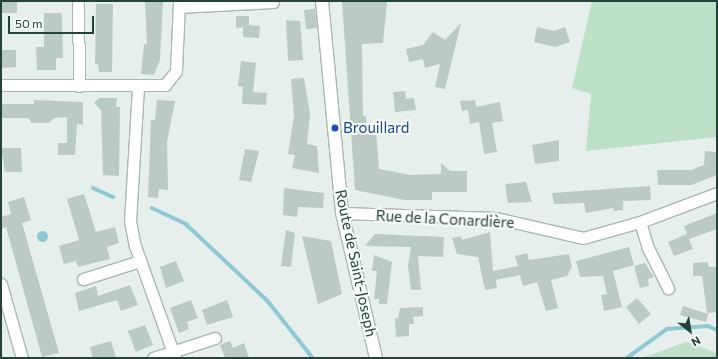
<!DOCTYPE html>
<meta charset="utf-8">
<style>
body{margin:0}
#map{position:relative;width:718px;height:359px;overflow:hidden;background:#e6efeb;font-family:Commissioner,sans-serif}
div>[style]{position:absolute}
.green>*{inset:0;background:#bfe0c8}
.water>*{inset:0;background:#8ec9d4}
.round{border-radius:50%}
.stream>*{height:3.5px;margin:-1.75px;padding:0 1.75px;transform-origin:1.75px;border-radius:1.75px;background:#8ec9d4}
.building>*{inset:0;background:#bbcac4}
.roads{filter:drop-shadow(1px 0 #a8b8b2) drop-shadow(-1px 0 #a8b8b2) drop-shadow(0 1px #a8b8b2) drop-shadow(0 -1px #a8b8b2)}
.minor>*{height:11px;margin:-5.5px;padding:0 5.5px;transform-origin:5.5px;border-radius:5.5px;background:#fff}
.tertiary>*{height:12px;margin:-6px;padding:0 6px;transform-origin:6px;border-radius:6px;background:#fff}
.dots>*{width:11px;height:11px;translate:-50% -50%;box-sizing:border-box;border:2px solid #f7fbf9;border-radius:50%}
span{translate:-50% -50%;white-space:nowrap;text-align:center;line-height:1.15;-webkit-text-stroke:4px #f7fbf9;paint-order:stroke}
.transit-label{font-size:15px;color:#164399}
.left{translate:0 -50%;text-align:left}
.street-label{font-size:15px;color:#24423a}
.frame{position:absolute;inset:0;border:2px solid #24423a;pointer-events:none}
.north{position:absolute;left:670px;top:311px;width:40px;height:40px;-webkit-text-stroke:3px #f7fbf9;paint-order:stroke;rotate:150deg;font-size:11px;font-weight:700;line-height:16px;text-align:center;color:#24423a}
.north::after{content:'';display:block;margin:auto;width:14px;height:18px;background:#24423a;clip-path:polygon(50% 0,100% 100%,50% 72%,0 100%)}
.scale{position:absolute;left:8px;top:16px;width:86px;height:18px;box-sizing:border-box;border:2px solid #24423a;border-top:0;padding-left:5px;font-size:12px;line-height:14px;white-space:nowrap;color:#24423a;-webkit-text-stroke:3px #f7fbf9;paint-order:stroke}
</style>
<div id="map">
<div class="green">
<div style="clip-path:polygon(592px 1px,717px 1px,717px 137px,586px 151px,591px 94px,572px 88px)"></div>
<div style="clip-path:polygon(686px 342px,717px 353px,717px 358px,642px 358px)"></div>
</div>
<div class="water">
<div class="round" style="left:36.5px;top:230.5px;width:11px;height:11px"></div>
</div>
<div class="stream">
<div style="left:93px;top:188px;width:22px;rotate:24deg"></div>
<div style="left:152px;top:208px;width:38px;rotate:25deg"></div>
<div style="left:186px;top:224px;width:112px;rotate:43.2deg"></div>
<div style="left:268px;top:301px;width:73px;rotate:51.7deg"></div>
<div style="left:627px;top:358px;width:49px;rotate:-35.9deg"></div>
<div style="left:667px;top:329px;width:41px;rotate:-4.2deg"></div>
<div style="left:708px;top:326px;width:10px;rotate:24deg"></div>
</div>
<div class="building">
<div style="clip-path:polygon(1px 1px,17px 1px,17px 13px,1px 13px)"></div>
<div style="clip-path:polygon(145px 1px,163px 1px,160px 60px,154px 75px,141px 74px,144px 44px,147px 44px)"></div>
<div style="clip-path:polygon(342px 1px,387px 1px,383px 43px,362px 44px,363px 116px,366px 116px,367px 132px,376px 131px,379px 169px,410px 175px,441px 174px,441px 163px,450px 171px,467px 171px,467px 192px,432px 192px,432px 200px,404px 200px,355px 190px)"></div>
<div style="clip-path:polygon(96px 4px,113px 4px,112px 72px,99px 72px,98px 64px,95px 64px)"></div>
<div style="clip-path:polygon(315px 9px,317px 28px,306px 29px,304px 10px)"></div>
<div style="clip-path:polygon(44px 13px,61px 13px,62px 18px,63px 58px,56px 58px,56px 70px,37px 70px,36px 47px,44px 47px)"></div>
<div style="clip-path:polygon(236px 16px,249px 16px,249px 25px,260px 26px,259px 38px,243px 37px,243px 27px,236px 28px)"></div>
<div style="clip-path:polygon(286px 20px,300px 21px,303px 60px,288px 61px)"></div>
<div style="clip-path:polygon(461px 23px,445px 89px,435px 87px,440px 64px,425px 68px,423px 59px,409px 62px,406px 49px,423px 45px,433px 32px,445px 40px)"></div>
<div style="clip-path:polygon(537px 27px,554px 31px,565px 27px,570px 42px,555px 47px,534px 42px)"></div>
<div style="clip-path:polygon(1px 50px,16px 50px,16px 67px,1px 68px)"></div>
<div style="clip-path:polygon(241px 61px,256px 63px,253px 92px,267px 93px,266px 105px,242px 104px,243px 87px,238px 86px)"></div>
<div style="clip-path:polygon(304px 78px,310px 114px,307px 144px,317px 146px,319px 173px,292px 168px,295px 155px,288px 154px,294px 116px,291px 79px)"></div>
<div style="clip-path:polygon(405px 91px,406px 99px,414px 98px,416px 110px,395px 112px,393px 92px)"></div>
<div style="clip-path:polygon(99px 98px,117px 98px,116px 107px,120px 107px,119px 176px,103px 175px,101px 110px,94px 103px)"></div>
<div style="clip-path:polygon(34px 100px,83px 102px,83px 125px,77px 124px,75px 155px,58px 155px,58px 143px,67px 143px,67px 117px,54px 118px,49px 123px,32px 123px,28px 118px,1px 118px,1px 104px,34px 104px)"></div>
<div style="clip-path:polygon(157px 100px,175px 101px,167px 142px,168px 190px,159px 189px,158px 198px,148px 197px,151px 120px,155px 120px)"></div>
<div style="clip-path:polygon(475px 100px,476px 107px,500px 102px,503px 121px,492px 123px,497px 152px,484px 154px,479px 122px,470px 124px,468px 110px,462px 111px,460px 101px)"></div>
<div style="clip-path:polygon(559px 140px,559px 161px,535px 164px,532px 145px)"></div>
<div style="clip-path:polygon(1px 148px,21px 148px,22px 172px,5px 172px)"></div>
<div style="clip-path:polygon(245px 149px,259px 151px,251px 182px,239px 180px)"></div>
<div style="clip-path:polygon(705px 151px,717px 152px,717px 175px,691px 185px,658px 185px,657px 170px,691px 170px,704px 165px)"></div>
<div style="clip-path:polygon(526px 182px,532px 202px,508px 203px,505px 184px)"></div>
<div style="clip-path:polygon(650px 186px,651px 200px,623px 201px,623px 210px,613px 211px,613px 208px,586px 213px,584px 203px,554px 204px,552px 193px)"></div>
<div style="clip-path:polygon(284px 188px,324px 193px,323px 208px,298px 207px,297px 217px,283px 215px)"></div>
<div style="clip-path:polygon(84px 194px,96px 232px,115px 227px,119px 243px,107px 247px,110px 259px,78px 267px,76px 261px,64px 264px,59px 246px,79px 240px,67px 199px)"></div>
<div style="clip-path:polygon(24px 197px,31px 220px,22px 223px,59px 353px,42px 357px,6px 227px,1px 229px,1px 217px,11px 214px,8px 202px)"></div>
<div style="clip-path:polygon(717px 213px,717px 229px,689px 239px,693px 249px,674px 256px,668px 242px,687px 234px,684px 226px)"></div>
<div style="clip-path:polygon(286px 230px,295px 233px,291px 267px,281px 266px)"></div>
<div style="clip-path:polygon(490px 232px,493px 271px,518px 266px,515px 256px,527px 253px,529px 260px,569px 254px,572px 267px,567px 276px,551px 280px,558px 308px,546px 311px,537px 282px,523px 286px,520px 275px,496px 280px,497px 288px,485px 290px,478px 257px,457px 254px,452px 238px,461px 236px,462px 240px)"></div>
<div style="clip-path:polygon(375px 234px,444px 237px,443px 257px,418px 256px,421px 290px,411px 290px,408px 266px,411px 247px,365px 246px)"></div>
<div style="clip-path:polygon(302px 236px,331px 241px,342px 294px,318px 304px)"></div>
<div style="clip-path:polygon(629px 247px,634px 265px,613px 271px,622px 307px,604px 311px,601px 295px,607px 294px,603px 276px,580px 277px,576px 261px)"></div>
<div style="clip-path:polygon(374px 255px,392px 262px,387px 304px,379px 304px,379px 299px,374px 299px,377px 271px,372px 271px)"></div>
<div style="clip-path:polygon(176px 261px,184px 281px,166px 288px,160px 267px)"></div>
<div style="clip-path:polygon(708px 262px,709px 267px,717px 267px,717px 312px,707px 313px,702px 276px,693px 276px,693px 263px)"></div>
<div style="clip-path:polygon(645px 263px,654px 277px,648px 279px,649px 286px,640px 288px,634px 266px)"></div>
<div style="clip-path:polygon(130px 285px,138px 305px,121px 311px,117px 300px,79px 311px,75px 293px,96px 286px,98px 296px)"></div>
<div style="clip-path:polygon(637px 298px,651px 314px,639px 324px,626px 307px)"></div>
<div style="clip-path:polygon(191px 300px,198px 318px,187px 322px,189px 329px,179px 333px,170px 308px)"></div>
<div style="clip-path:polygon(227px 300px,233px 317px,207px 325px,202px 310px)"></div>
<div style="clip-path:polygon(683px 306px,708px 314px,706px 322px,680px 315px)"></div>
<div style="clip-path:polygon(423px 307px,423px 316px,413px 317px,414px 324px,409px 324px,409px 336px,396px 337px,395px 318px,398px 319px,400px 308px)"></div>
<div style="clip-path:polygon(145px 325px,153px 345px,136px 352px,128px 331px)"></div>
<div style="clip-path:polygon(111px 341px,116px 358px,93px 358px,90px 347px)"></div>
<div style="clip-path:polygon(230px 341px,233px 348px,244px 343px,249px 358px,225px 358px,220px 345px)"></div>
</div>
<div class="roads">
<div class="minor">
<div style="left:78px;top:1px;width:85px;rotate:89.3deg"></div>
<div style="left:179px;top:7px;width:94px;rotate:-3deg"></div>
<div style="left:1px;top:85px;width:164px"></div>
<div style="left:165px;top:85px;width:18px;rotate:-52deg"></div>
<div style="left:176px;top:71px;width:70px;rotate:-87.5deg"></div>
<div style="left:138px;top:87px;width:134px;rotate:93.4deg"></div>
<div style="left:130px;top:221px;width:25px;rotate:79deg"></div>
<div style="left:135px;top:246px;width:119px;rotate:70.3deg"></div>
<div style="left:342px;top:213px;width:154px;rotate:1.9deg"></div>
<div style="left:496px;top:218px;width:89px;rotate:12.9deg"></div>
<div style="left:583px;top:238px;width:59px;rotate:-15.7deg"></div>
<div style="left:640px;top:222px;width:82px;rotate:-20.6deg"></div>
<div style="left:640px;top:222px;width:27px;rotate:73deg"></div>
<div style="left:648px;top:248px;width:45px;rotate:63.4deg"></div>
<div style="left:83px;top:279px;width:60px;rotate:-17.5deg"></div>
<div style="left:1px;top:284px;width:77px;rotate:74.2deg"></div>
<div style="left:153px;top:358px;width:65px;rotate:-17.9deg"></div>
</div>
<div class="tertiary">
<div style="left:322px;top:1px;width:213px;rotate:84.6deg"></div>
<div style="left:342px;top:213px;width:149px;rotate:76.8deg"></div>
</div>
</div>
<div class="dots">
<div style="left:335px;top:128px;background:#1a4fb4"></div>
</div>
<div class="transit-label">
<span class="left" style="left:343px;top:128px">Brouillard</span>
</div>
<div class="street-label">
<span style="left:445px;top:219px;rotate:3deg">Rue de la Conardière</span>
<span style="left:356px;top:263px;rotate:78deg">Route de Saint-Joseph</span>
</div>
<div class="frame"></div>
<div class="north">N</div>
<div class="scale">50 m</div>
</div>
